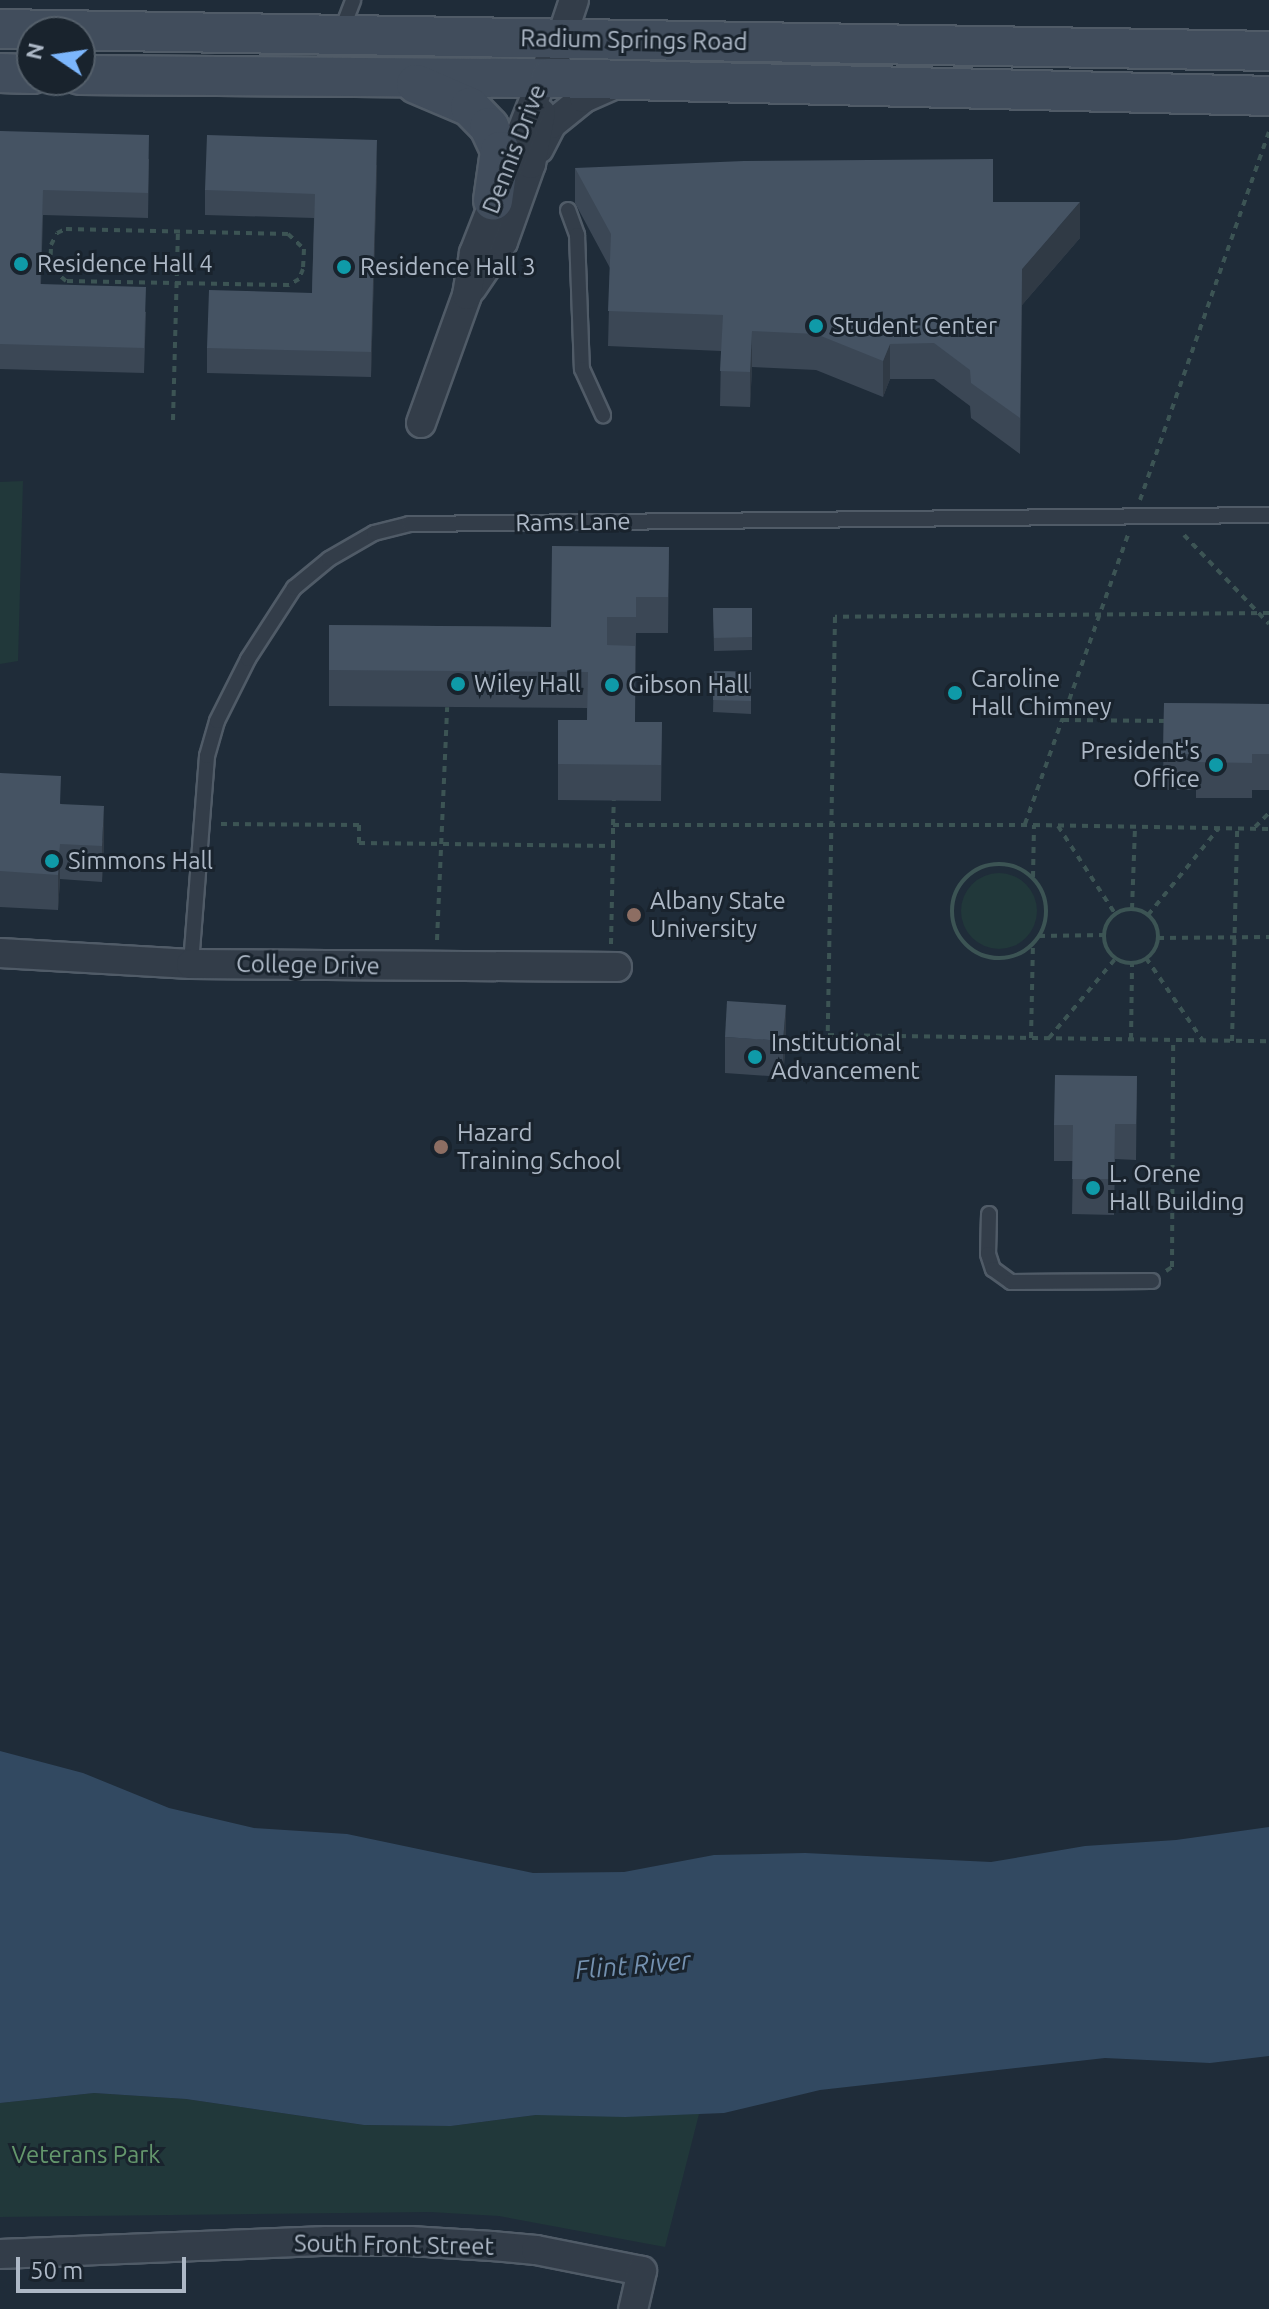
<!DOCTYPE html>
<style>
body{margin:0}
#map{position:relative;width:1269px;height:2309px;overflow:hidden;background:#1f2c39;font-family:Ubuntu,sans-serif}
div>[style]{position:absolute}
.green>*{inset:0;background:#21383a}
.round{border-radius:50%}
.water>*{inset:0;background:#324961}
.path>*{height:4px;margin-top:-2px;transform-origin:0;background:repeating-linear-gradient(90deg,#3c5454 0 6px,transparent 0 12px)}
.path>.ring{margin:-2px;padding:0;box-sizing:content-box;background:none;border:4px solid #3c5454;border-radius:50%}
.roads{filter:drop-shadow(2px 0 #505b67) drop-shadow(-2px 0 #505b67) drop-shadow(0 2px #505b67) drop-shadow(0 -2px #505b67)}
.service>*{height:14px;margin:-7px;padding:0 7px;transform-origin:7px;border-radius:7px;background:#333d49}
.minor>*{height:28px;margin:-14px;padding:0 14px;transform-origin:14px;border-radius:14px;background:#333d49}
.secondary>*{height:38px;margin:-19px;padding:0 19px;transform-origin:19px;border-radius:19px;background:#414d5c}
.wall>*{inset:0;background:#3b4755}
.shaded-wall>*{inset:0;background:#303a45}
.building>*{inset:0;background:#455363}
.dots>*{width:22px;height:22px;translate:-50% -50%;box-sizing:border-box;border:4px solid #19232d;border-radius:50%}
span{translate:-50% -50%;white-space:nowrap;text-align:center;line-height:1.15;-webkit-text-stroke:6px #19232d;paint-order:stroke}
.street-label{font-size:24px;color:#adb8c6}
.poi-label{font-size:24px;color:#adb8c6}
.left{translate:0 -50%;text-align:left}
.right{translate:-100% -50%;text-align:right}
.park-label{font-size:24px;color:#64976c}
.water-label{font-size:26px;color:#7491b0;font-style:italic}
.north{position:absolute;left:16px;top:16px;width:80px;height:80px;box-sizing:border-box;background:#19232d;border:2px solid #545f6a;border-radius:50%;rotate:283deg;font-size:22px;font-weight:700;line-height:32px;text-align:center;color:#adb8c6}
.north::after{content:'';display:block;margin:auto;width:28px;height:36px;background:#7cb6fc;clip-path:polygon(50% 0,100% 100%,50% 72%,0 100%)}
.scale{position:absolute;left:16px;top:2257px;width:170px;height:36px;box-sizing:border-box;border:4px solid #adb8c6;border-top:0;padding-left:10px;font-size:24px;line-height:28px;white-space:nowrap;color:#adb8c6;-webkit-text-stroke:6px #19232d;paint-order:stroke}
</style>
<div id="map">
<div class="green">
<div style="clip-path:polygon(23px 481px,18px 661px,0 664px,0 482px)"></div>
<div class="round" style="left:961px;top:873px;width:76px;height:76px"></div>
<div style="clip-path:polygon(94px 2093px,186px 2099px,364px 2125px,451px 2126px,536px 2115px,699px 2114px,665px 2247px,499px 2216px,430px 2212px,0 2217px,0 2103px)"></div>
</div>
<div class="water">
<div style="clip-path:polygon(0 1751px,83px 1773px,169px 1808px,254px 1828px,347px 1834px,533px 1873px,624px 1872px,714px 1855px,805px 1853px,991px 1862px,1085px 1846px,1176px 1840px,1269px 1827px,1269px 2056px,1210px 2063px,1105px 2058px,820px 2090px,724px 2113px,625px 2117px,536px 2115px,451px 2126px,364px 2125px,186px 2099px,94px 2093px,0 2103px)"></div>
</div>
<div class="path">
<div style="left:66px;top:229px;width:222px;rotate:1.3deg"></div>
<div style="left:288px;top:234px;width:22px;rotate:43deg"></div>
<div style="left:304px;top:249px;width:20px;rotate:93deg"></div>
<div style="left:303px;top:269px;width:11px;rotate:112deg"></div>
<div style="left:299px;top:279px;width:12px;rotate:149deg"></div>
<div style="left:289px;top:285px;width:223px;rotate:-179deg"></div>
<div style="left:66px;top:281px;width:21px;rotate:-139deg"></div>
<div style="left:50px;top:267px;width:22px;rotate:-87deg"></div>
<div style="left:51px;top:245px;width:13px;rotate:-63deg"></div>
<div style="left:57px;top:233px;width:10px;rotate:-24deg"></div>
<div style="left:173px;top:420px;width:189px;rotate:-88.5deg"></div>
<div style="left:1140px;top:500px;width:390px;rotate:-70.7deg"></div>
<div style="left:1184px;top:535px;width:123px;rotate:46.3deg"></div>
<div style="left:1269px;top:613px;width:434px;rotate:179.5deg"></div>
<div style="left:835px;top:617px;width:418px;rotate:91deg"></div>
<div style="left:828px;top:1035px;width:441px;rotate:0.8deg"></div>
<div style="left:1063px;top:720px;width:106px;rotate:0.5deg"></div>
<div style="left:221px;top:824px;width:138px;rotate:0.4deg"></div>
<div style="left:359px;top:825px;width:18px;rotate:90deg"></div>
<div style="left:359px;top:843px;width:254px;rotate:0.7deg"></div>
<div style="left:613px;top:846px;width:21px;rotate:-90deg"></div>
<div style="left:613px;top:825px;width:421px"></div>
<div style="left:1034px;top:825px;width:235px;rotate:1deg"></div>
<div style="left:1025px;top:824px;width:307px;rotate:-70.4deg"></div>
<div style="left:613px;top:825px;width:25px;rotate:-88deg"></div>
<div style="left:1058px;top:826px;width:106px;rotate:56.9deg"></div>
<div style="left:1255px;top:827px;width:20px;rotate:-45deg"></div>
<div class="ring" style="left:952px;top:864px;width:90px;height:90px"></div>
<div style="left:1033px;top:877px;width:52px;rotate:-88.9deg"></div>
<div style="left:1132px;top:909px;width:81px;rotate:-87.9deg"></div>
<div class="ring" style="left:1104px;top:909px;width:50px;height:50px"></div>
<div style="left:1148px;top:915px;width:112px;rotate:-50.8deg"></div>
<div style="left:1039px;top:936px;width:66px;rotate:-0.9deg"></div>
<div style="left:1158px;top:938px;width:111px;rotate:-0.5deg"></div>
<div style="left:437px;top:940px;width:233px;rotate:-87.5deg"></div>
<div style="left:611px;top:944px;width:98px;rotate:-88.8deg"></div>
<div style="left:1146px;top:958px;width:101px;rotate:55.5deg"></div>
<div style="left:1031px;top:1038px;width:94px;rotate:-88.8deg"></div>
<div style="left:1049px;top:1038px;width:104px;rotate:-50.1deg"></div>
<div style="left:1131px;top:1039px;width:76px;rotate:-89.2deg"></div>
<div style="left:1232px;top:1041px;width:212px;rotate:-88.6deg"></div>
<div style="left:1166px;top:1271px;width:7px;rotate:-34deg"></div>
<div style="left:1172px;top:1267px;width:227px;rotate:-89.7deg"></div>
</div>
<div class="roads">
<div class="service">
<div style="left:341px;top:32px;width:34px;rotate:-69deg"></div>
<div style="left:568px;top:210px;width:27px;rotate:70deg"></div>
<div style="left:577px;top:235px;width:134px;rotate:87.9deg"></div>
<div style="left:582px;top:369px;width:51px;rotate:65.5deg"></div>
<div style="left:191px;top:964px;width:209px;rotate:-85.6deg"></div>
<div style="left:207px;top:756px;width:36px;rotate:-74deg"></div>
<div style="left:217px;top:721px;width:69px;rotate:-63.4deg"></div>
<div style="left:248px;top:659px;width:85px;rotate:-57.1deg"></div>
<div style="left:294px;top:588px;width:45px;rotate:-39.6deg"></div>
<div style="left:329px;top:559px;width:52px;rotate:-30deg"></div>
<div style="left:374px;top:533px;width:36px;rotate:-14deg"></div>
<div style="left:409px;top:524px;width:860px;rotate:-0.6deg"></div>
<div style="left:989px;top:1214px;width:40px;rotate:91.4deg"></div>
<div style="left:988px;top:1254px;width:16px;rotate:72deg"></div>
<div style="left:993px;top:1269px;width:22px;rotate:36deg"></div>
<div style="left:1011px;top:1282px;width:141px;rotate:-0.4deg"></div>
</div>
<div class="minor">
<div style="left:555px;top:57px;width:60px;rotate:-71.6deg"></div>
<div style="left:539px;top:149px;width:28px;rotate:-63deg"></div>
<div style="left:552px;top:124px;width:41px;rotate:-39.1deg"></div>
<div style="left:584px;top:98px;width:36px;rotate:-24deg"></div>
<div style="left:472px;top:288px;width:55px;rotate:-56deg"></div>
<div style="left:503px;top:242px;width:83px;rotate:-70.3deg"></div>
<div style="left:531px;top:164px;width:52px;rotate:-78.9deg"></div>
<div style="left:421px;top:423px;width:136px;rotate:-70.2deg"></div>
<div style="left:467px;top:295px;width:43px;rotate:-80.5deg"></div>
<div style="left:474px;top:253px;width:205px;rotate:-68.6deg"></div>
<div style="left:0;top:953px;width:191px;rotate:3.3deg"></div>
<div style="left:191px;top:964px;width:426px;rotate:0.4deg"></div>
<div style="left:0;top:2254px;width:327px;rotate:-2.3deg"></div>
<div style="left:327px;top:2241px;width:83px"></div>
<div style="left:410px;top:2241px;width:82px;rotate:3.5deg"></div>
<div style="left:492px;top:2246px;width:44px;rotate:5.2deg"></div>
<div style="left:536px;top:2250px;width:108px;rotate:11.2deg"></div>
<div style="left:642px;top:2271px;width:39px;rotate:103deg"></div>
</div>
<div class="secondary">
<div style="left:0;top:29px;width:1269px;rotate:0.99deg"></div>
<div style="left:0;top:73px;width:32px;rotate:2deg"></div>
<div style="left:80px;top:75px;width:470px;rotate:0.4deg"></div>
<div style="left:550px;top:78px;width:719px;rotate:1.43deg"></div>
<div style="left:416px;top:84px;width:59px;rotate:23.1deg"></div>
<div style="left:470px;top:107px;width:28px;rotate:46deg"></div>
<div style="left:489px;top:127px;width:26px;rotate:65deg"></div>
<div style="left:500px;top:151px;width:50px;rotate:98deg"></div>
</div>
</div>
<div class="wall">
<div style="clip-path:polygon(0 131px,149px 159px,148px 218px,43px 215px,41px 284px,146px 312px,144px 373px,0 369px)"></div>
<div style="clip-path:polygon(377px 165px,371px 377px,207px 373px,207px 348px,312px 293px,314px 218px,205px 215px,205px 190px)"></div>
<div style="clip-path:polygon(575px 168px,993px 202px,1080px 238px,1022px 305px,1020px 454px,971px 418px,970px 406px,934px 379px,890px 379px,883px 397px,816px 370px,752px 367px,750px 407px,720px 406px,721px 351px,608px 346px,610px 268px,575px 203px)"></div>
<div style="clip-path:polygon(669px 547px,668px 633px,636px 633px,635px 722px,662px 722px,661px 801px,558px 800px,558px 720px,587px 720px,587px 708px,329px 706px,329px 625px,551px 627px)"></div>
<div style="clip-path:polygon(713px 608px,752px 608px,752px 650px,714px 651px)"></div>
<div style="clip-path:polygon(714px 671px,751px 672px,751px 714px,713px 712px)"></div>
<div style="clip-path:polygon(1164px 703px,1269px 704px,1269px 790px,1252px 790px,1252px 798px,1196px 798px,1196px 790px,1163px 790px)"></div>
<div style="clip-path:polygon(0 773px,61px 804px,104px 842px,102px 882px,60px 879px,58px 910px,0 907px)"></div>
<div style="clip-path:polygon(725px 1037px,786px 1041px,783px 1077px,725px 1073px)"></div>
<div style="clip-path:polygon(1137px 1076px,1136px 1160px,1115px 1159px,1114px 1215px,1072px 1214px,1073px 1161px,1054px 1161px,1054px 1125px)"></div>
</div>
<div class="shaded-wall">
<div style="clip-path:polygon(377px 140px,377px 165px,371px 377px,371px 352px)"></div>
<div style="clip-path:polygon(1080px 202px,1080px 238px,1022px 305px,1020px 454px,1022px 269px)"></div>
<div style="clip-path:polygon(752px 331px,752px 367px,750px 407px,750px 372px)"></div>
<div style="clip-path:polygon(890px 344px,890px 379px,883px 397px,883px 361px)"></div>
<div style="clip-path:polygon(104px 806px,104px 842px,102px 882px,102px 846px)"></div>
<div style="clip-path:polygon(60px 844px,60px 879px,58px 910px,58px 875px)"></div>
<div style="clip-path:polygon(786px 1005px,786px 1041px,783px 1077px,783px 1041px)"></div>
</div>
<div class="building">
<div style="clip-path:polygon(0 131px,149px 135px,148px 193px,43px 190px,40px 284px,146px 287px,144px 348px,0 344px)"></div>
<div style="clip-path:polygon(207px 135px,377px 140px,371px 352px,207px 348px,209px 290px,312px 293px,315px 194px,205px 190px)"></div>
<div style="clip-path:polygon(993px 159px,993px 202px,1080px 202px,1022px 269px,1020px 418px,971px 383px,970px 370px,934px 343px,890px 344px,883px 361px,816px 334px,752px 331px,750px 372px,720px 371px,723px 315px,608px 311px,611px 234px,575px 168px,744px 161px)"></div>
<div style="clip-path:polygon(552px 546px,669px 547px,668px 597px,636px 597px,636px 617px,607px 617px,607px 645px,635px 646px,635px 722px,662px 722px,661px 765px,558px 764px,558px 720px,587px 720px,588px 672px,329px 670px,329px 625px,551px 627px)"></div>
<div style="clip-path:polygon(713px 608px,752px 608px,752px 637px,714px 638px)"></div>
<div style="clip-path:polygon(714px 671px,751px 672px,751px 701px,713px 700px)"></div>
<div style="clip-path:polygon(1164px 703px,1269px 704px,1269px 754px,1252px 754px,1252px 763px,1196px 762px,1196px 754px,1163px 754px)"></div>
<div style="clip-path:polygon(0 773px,61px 776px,60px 804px,104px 806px,102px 846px,60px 844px,58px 875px,0 871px)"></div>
<div style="clip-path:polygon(727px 1001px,786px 1005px,783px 1041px,725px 1037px)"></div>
<div style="clip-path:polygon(1055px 1075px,1137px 1076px,1136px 1124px,1115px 1124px,1114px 1179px,1072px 1179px,1073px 1125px,1054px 1125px)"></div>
</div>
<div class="dots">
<div style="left:21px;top:264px;background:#0f9aa8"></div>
<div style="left:344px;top:267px;background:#0f9aa8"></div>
<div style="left:816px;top:326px;background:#0f9aa8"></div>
<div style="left:458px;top:684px;background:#0f9aa8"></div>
<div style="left:612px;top:685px;background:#0f9aa8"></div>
<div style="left:955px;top:693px;background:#0f9aa8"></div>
<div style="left:1216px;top:765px;background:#0f9aa8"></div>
<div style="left:52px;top:861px;background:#0f9aa8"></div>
<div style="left:634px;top:915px;background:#8d6e63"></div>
<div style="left:755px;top:1057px;background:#0f9aa8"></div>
<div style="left:441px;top:1147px;background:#8d6e63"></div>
<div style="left:1093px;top:1188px;background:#0f9aa8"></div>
</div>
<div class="street-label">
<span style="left:634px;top:40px;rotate:1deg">Radium Springs Road</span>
<span style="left:514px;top:149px;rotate:-69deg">Dennis Drive</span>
<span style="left:573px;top:522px;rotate:-1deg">Rams Lane</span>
<span style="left:308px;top:965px;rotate:1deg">College Drive</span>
<span style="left:394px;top:2245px;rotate:1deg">South Front Street</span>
</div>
<div class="poi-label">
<span class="left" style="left:37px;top:264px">Residence Hall 4</span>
<span class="left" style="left:360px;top:267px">Residence Hall 3</span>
<span class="left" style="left:832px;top:326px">Student Center</span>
<span class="left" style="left:971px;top:693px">Caroline<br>Hall Chimney</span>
<span class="left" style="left:474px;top:684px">Wiley Hall</span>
<span class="left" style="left:628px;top:685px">Gibson Hall</span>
<span class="right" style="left:1200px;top:765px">President's<br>Office</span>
<span class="left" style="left:68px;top:861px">Simmons Hall</span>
<span class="left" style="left:650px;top:915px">Albany State<br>University</span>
<span class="left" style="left:771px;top:1057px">Institutional<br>Advancement</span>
<span class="left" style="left:457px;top:1147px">Hazard<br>Training School</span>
<span class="left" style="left:1109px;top:1188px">L. Orene<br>Hall Building</span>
</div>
<div class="park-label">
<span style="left:86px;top:2155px">Veterans Park</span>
</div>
<div class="water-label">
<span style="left:633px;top:1965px;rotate:-5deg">Flint River</span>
</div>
<div class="north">N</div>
<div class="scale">50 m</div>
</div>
